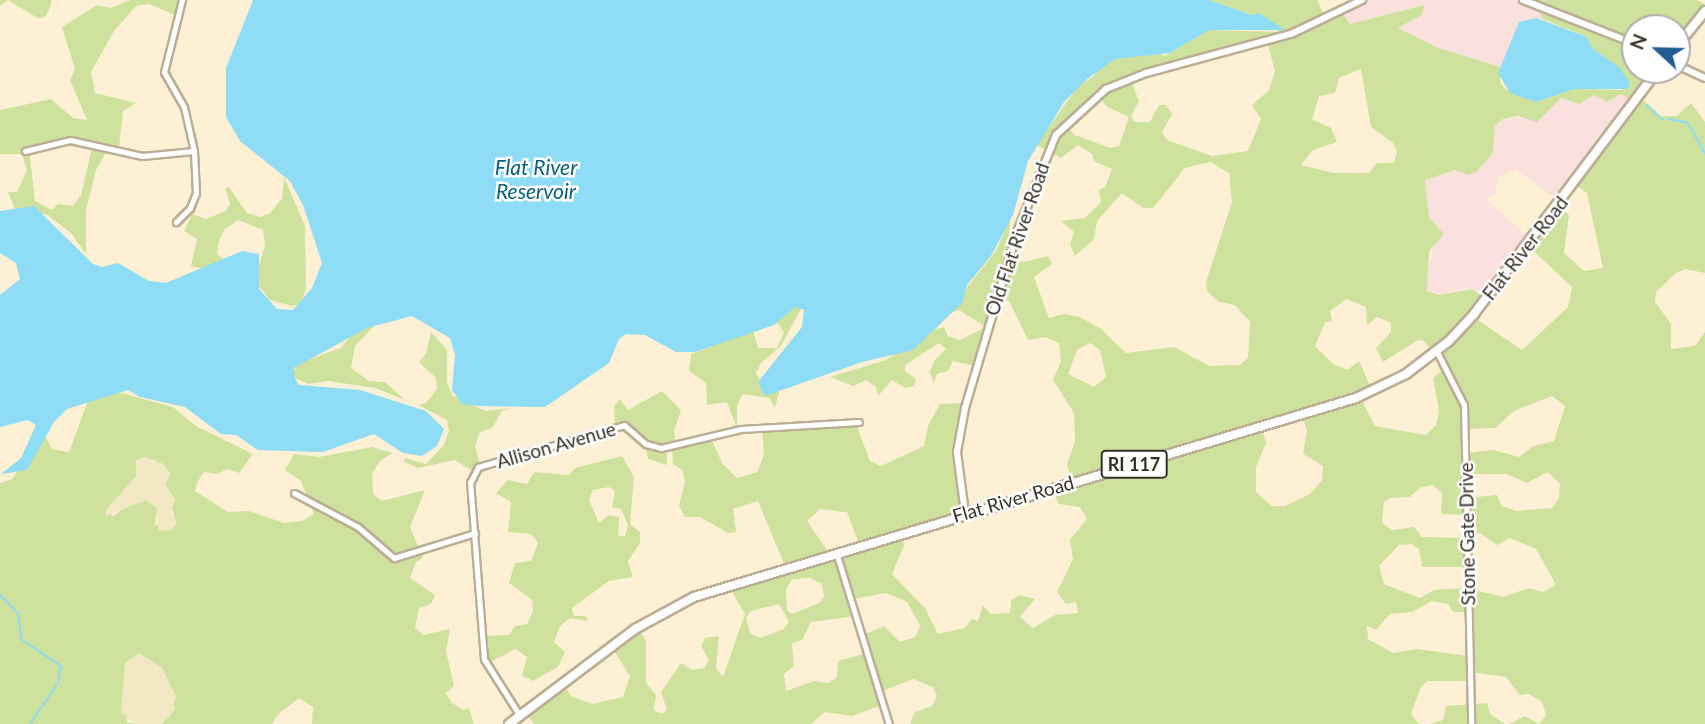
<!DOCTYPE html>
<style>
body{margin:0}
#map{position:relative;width:1705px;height:724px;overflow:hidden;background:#fef0d5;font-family:Lato,sans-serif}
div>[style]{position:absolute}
.commercial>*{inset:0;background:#fbe1dd}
.green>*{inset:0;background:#cfe29d}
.sand>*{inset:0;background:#f2e8c3}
.water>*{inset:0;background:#8edcf6}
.stream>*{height:2px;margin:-1px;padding:0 1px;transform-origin:1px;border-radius:1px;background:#8edcf6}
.roads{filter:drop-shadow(2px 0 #bcae95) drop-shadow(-2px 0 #bcae95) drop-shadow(0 2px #bcae95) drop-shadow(0 -2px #bcae95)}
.minor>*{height:5px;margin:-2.5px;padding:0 2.5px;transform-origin:2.5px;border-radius:2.5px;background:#fff}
.tertiary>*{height:6px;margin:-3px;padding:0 3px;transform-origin:3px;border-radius:3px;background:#fff}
.primary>*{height:8px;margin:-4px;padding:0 4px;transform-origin:4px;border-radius:4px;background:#fff}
span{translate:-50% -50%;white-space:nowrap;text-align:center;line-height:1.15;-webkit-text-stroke:5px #fff;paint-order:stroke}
.shield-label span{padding:2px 5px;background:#fff;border:2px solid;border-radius:5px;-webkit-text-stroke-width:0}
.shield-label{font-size:18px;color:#363127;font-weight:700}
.street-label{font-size:19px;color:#363127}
.water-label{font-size:21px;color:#0a6178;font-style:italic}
.north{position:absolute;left:1621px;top:14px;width:70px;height:70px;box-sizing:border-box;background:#fff;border:2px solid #afada9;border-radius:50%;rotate:292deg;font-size:19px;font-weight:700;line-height:28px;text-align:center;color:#363127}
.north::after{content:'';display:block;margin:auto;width:24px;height:32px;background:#235b93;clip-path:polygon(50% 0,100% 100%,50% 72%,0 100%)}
</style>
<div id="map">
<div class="commercial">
<div style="clip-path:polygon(1361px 0,1524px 0,1539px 6px,1542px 19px,1519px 22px,1501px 67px,1438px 48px,1398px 28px,1422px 15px,1423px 5px,1350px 24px,1340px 10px)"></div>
<div style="clip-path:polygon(1621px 94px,1634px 102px,1560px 202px,1516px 169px,1498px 177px,1495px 195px,1486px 199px,1531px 240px,1484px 298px,1468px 288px,1439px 295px,1427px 291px,1425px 272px,1432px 258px,1434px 227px,1428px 218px,1425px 180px,1455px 170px,1467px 175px,1493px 153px,1495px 126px,1502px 118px,1539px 117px,1561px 98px,1579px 104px,1594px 95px)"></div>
</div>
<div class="green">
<div style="clip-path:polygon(0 0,51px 0,51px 5px,46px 16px,39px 19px,8px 0,0 6px)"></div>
<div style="clip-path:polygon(evenodd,130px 0,182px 0,177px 16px,149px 4px,136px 6px,114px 31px,91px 72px,95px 93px,136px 103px,123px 111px,119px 148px,109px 147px,96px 170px,86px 210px,86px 254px,71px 233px,46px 214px,16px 212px,8px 192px,17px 192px,27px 170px,22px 154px,0 154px,0 110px,51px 99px,73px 118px,87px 120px,70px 80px,75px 69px,62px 27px,97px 5px,111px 8px,130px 0,57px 139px,93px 144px,81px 195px,73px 206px,58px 204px,52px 210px,35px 201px,29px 150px,57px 139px)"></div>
<div style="clip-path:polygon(evenodd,1209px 0,1317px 0,1325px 17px,1340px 10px,1350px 24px,1424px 5px,1422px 15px,1398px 28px,1438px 48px,1501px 67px,1500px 82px,1505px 89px,1536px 102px,1574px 89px,1623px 90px,1619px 68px,1592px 48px,1587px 37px,1542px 19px,1539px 6px,1524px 0,1697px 0,1705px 4px,1677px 45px,1677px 28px,1635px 28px,1635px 70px,1658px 70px,1639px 97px,1661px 116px,1677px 116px,1691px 103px,1705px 122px,1705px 273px,1685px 269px,1676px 273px,1656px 292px,1655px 302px,1671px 324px,1671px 349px,1695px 346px,1705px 332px,1705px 724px,1509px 724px,1525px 716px,1539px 724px,1546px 715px,1542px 702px,1529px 694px,1519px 695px,1506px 677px,1471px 672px,1469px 681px,1427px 681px,1421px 687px,1411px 714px,1419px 724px,910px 724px,915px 712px,932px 706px,937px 696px,933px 687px,913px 679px,880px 692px,882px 705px,852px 716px,825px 712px,811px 724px,534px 724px,525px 712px,563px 683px,571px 696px,592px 704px,623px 697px,630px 676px,611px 646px,638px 627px,646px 641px,646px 683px,656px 695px,654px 710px,662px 714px,667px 710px,661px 692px,681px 663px,692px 670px,704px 668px,709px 660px,701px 646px,705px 638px,719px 636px,716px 668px,723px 677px,745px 614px,728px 585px,785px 566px,758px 501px,733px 509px,736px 532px,728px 533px,700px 517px,685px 517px,679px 506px,685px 481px,682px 470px,673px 464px,672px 447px,667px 448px,667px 465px,648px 459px,645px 444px,615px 427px,614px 406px,620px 399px,628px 410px,662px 391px,681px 410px,674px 431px,676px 445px,710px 436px,722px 463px,737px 478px,757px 472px,764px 455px,762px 428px,856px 424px,870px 461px,881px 466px,924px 446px,928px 426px,940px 404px,965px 403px,957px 441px,965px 512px,901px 534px,904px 545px,892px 574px,925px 608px,938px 634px,965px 628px,972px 619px,978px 621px,983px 605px,990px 614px,1010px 613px,1011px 600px,1020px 595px,1035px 599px,1020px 617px,1033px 628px,1055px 615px,1078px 613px,1076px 602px,1066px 604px,1057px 592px,1073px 559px,1070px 540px,1087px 519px,1080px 507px,1059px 504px,1052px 488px,1071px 479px,1067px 464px,1075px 442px,1074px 413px,1053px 380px,1061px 361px,1059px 343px,1046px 337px,1028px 340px,1009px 301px,997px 298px,975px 366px,953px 361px,948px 371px,937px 374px,934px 384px,930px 372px,934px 361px,946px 349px,939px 343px,905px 365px,905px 371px,916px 379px,914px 386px,905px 388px,892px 380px,878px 396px,876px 387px,866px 380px,853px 386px,830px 377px,886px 360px,928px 331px,944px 327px,948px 336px,960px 340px,986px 327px,959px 310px,945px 315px,996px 251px,1010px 219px,1009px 257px,1023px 262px,1048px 256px,1052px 264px,1034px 277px,1049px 318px,1064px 314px,1080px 317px,1101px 329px,1126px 353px,1174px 347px,1209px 366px,1240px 365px,1248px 358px,1250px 322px,1235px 305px,1219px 302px,1207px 291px,1206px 282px,1232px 202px,1229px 173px,1210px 162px,1185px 168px,1153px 208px,1143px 208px,1122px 193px,1097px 221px,1094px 239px,1075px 256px,1070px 245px,1074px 232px,1061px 221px,1085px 218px,1101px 202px,1099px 190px,1105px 187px,1112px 169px,1094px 161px,1092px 154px,1078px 145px,1061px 158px,1036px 145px,1079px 85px,1093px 77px,1105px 61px,1135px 46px,1165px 56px,1209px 30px,1278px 32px,1259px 13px,1253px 15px,1209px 0,1267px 42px,1275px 71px,1269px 90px,1252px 105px,1261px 119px,1248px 151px,1212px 156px,1167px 140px,1162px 132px,1172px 114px,1166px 105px,1159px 105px,1150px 122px,1134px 122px,1131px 116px,1139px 101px,1131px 81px,1146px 72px,1267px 42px,1209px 0,1361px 69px,1371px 127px,1393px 143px,1397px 151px,1394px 163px,1377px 163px,1369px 173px,1334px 173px,1301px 165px,1313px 150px,1337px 142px,1331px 128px,1312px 119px,1319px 96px,1335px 93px,1339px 78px,1361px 69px,1209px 0,1098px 94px,1106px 106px,1129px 117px,1119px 146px,1110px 148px,1075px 135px,1065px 125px,1098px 94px,1209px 0,1621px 94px,1634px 102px,1574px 184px,1587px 193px,1603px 268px,1584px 271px,1564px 253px,1569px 215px,1557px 206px,1528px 246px,1572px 287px,1568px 307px,1522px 350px,1472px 316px,1484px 298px,1472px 289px,1439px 295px,1427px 291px,1429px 251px,1444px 234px,1429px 218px,1425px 180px,1455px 170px,1467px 175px,1476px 172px,1493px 153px,1495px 126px,1502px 119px,1518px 116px,1537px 122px,1561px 98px,1579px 104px,1594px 95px,1607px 102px,1621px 94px,1209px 0,1346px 299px,1366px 307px,1367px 325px,1377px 317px,1391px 323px,1391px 332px,1376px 348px,1383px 362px,1418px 340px,1424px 341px,1445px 368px,1433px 378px,1439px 412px,1436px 425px,1426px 435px,1375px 426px,1360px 397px,1372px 390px,1359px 361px,1347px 370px,1333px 364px,1315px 346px,1325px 322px,1332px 321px,1330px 311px,1346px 299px,1209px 0,1090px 343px,1100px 350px,1106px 377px,1094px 387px,1068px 374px,1077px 350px,1090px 343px,1209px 0,1552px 396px,1565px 406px,1554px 441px,1533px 446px,1519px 457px,1493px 450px,1465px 453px,1466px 429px,1495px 428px,1514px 411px,1552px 396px,1209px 0,1301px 414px,1307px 430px,1303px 454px,1323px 466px,1322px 480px,1310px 494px,1285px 506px,1272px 506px,1256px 492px,1256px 467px,1266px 443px,1261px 426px,1301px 414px,1209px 0,1548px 472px,1560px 484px,1559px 498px,1552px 508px,1516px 511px,1502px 506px,1497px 495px,1465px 498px,1467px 474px,1506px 474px,1527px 483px,1548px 472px,1209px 0,1433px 485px,1442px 493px,1441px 514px,1465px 515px,1467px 534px,1480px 533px,1497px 545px,1510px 538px,1536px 549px,1556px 585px,1543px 592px,1529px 588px,1503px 597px,1467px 588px,1434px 590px,1420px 598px,1384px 584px,1379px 566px,1399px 545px,1411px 544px,1419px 549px,1422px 567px,1466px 567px,1465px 538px,1422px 537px,1414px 527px,1392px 530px,1382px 523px,1384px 502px,1390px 498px,1410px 497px,1421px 487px,1433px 485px,1209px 0,820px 509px,847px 512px,859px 544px,829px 553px,807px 521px,820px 509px,1209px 0,810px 578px,822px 584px,824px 597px,819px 603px,792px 614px,787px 610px,786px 590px,792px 579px,810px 578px,1209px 0,886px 593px,907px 602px,920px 626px,915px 637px,900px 642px,884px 626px,863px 635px,867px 653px,838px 661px,837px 677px,829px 683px,814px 681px,786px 691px,784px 674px,794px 666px,792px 643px,802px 640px,811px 622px,855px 616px,853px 599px,886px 593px,1209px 0,1432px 601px,1448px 604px,1453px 612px,1467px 612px,1468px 656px,1417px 649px,1393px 653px,1368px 639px,1367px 626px,1376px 630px,1390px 614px,1412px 612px,1432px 601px,1209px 0,779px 604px,789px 622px,784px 629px,760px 638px,750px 633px,746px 618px,751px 611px,779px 604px)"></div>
<div style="clip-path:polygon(284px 177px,305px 226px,306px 289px,300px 304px,292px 306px,270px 300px,258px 285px,256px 274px,265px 246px,263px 230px,238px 220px,224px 230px,218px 244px,217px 254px,224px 260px,204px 269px,191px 266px,197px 239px,184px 231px,192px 214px,206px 219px,226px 211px,230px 204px,225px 188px,229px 187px,247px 213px,260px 217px,270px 213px,282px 199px)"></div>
<div style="clip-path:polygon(805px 301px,781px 346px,761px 363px,756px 373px,764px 387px,779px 392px,775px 408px,769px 398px,743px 394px,737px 405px,737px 429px,727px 402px,707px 405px,706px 383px,689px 371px,691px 354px,753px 331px,758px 348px,777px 348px,784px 332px,774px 318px)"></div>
<div style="clip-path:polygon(376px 324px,355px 346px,351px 368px,369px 381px,385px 382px,405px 400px,375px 388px,328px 381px,308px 384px,295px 378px,292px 373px,299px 363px,341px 348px,357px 328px)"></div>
<div style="clip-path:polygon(431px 332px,447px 350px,447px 383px,453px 396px,486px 411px,513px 408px,502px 411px,492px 428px,480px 432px,475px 446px,480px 464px,474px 472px,455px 460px,418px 468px,404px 462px,405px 458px,426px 464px,444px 445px,449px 430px,447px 420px,418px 405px,426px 403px,437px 389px,436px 378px,419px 362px,426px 353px)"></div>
<div style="clip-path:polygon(evenodd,114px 391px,173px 407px,196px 426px,253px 454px,239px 473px,227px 469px,217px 474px,204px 472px,198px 481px,195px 491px,228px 512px,249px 511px,284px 523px,302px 521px,314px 514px,301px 481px,285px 470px,294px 454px,319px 457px,372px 447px,392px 453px,380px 461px,372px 474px,373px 494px,382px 501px,425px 490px,410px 527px,423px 558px,416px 562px,410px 578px,435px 595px,431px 604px,419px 608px,415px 628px,423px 635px,450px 629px,446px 651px,454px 686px,446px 693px,451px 702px,463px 710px,469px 708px,474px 724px,312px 724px,313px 707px,299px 698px,277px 715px,272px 724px,161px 724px,175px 708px,125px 663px,127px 722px,134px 724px,0 724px,0 483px,12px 479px,44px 434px,52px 449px,69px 452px,87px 403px,114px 391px,154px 459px,170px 474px,165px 484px,175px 500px,171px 505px,175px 518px,155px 525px,157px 508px,146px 500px,128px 505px,113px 516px,106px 510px,154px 459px)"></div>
<div style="clip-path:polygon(evenodd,622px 456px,634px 477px,630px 524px,640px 532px,640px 543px,628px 561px,633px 577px,609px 581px,572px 608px,574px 616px,586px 616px,588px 621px,570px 618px,560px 626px,554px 642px,565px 652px,558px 667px,533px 681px,522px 676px,527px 657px,515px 649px,487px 664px,483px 636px,509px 635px,515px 626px,527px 624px,533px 611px,532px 600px,509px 583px,515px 563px,531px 561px,538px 543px,531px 534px,508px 532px,511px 502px,496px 493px,508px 480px,527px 484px,534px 472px,569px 475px,575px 468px,622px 456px,609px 487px,615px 491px,612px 507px,621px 509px,628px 525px,625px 537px,618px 535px,619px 517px,609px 515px,599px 523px,589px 500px,593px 490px,609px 487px)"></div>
<div style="clip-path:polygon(1487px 703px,1490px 714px,1505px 724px,1430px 724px,1443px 720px,1446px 706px)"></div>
</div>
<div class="sand">
<div style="clip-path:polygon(145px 457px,164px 464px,170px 474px,165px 484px,175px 500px,171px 512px,177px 523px,171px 530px,158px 531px,157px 508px,146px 500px,106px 516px,106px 510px,136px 476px,136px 460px)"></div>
<div style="clip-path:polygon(139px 653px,162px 668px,176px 696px,172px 714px,161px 724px,134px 724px,121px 712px,125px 663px)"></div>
</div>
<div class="water">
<div style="clip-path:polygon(253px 0,1209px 0,1252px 15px,1259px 13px,1285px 30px,1209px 30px,1170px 53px,1115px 59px,1086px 80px,1064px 102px,1028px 161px,1013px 215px,991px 256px,967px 285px,962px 303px,913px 350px,862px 362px,765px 396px,758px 382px,802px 327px,804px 310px,795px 307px,774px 325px,695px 352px,676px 352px,645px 335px,626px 334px,619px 339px,609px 363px,545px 407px,480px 406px,462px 404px,452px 390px,455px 355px,450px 338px,412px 316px,367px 328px,294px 368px,294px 377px,299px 385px,360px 390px,426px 411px,444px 429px,437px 446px,422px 456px,403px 453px,374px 434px,323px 452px,258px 450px,236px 435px,221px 434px,185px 407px,140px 397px,128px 390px,67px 409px,54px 422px,27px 470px,1px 474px,21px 458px,36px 425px,28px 420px,0 427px,0 295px,20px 279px,16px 263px,0 253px,0 211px,34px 206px,93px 264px,102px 267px,118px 263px,149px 281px,166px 283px,242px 251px,259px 254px,259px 289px,277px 309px,293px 310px,312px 288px,322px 263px,303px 205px,290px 181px,240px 141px,226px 117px,226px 68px)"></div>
<div style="clip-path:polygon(1536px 18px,1587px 37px,1592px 48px,1620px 68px,1630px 83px,1627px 89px,1574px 89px,1536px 102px,1510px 93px,1498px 73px,1519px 22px)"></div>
</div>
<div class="stream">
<div style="left:1647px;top:105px;width:22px;rotate:43deg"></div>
<div style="left:1668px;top:119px;width:20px;rotate:11deg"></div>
<div style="left:1688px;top:123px;width:35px;rotate:61deg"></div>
<div style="left:0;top:595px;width:25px;rotate:45deg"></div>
<div style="left:18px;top:613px;width:26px;rotate:83deg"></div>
<div style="left:21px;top:639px;width:48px;rotate:34deg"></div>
<div style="left:61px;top:666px;width:17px;rotate:100deg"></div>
<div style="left:58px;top:683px;width:50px;rotate:124.3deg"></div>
</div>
<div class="roads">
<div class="minor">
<div style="left:182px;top:0;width:74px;rotate:104deg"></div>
<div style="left:164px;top:72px;width:40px;rotate:60.3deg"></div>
<div style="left:184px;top:107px;width:45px;rotate:77.2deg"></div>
<div style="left:25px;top:151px;width:46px;rotate:-13.7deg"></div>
<div style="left:70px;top:140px;width:74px;rotate:12.5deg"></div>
<div style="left:142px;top:156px;width:52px;rotate:-5.5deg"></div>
<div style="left:194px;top:151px;width:42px;rotate:87.3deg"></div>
<div style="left:196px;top:193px;width:16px;rotate:112deg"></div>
<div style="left:190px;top:208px;width:20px;rotate:135deg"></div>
<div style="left:1437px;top:352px;width:59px;rotate:63deg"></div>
<div style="left:1464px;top:405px;width:319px;rotate:88.7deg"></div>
<div style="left:294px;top:493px;width:72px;rotate:28deg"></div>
<div style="left:358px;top:527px;width:48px;rotate:40.7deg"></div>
<div style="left:394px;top:558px;width:85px;rotate:-17.2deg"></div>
<div style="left:836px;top:552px;width:180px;rotate:72.9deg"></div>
<div style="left:520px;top:716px;width:67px;rotate:-122.3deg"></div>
<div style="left:484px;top:659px;width:177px;rotate:-94.5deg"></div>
<div style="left:470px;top:483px;width:18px;rotate:-63deg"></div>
<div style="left:478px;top:467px;width:152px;rotate:-16deg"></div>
<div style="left:624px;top:425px;width:29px;rotate:41deg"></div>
<div style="left:646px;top:444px;width:16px;rotate:15deg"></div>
<div style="left:661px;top:448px;width:82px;rotate:-13.4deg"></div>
<div style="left:741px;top:429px;width:118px;rotate:-3.4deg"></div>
</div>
<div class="tertiary">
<div style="left:1523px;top:0;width:120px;rotate:21.4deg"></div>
<div style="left:1677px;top:65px;width:31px;rotate:25deg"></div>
<div style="left:965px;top:513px;width:62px;rotate:-97.5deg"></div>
<div style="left:957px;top:452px;width:45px;rotate:-79.7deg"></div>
<div style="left:965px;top:408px;width:184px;rotate:-73.5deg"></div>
<div style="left:1017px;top:232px;width:105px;rotate:-68.1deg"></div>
<div style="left:1056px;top:135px;width:68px;rotate:-42.6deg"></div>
<div style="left:1106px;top:89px;width:43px;rotate:-21.8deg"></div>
<div style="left:1146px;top:73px;width:150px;rotate:-15.1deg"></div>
<div style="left:1291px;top:34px;width:79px;rotate:-25.6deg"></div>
</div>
<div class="primary">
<div style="left:1677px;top:46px;width:45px;rotate:-51.3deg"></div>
<div style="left:509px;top:724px;width:158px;rotate:-37deg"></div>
<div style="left:635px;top:629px;width:67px;rotate:-28.5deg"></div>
<div style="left:694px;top:597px;width:691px;rotate:-16.73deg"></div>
<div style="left:1356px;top:398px;width:55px;rotate:-25.6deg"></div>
<div style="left:1406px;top:374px;width:54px;rotate:-37.5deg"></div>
<div style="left:1449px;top:341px;width:37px;rotate:-47deg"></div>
<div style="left:1474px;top:314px;width:306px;rotate:-53deg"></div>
</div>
</div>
<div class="shield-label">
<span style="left:1134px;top:464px">RI 117</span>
</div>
<div class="street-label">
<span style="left:1017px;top:239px;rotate:-71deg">Old Flat River Road</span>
<span style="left:1525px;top:248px;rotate:-52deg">Flat River Road</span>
<span style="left:556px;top:445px;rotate:-16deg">Allison Avenue</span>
<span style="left:1013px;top:499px;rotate:-16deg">Flat River Road</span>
<span style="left:1467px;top:534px;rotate:-91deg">Stone Gate Drive</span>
</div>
<div class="water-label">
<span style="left:536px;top:179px">Flat River<br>Reservoir</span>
</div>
<div class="north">N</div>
</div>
